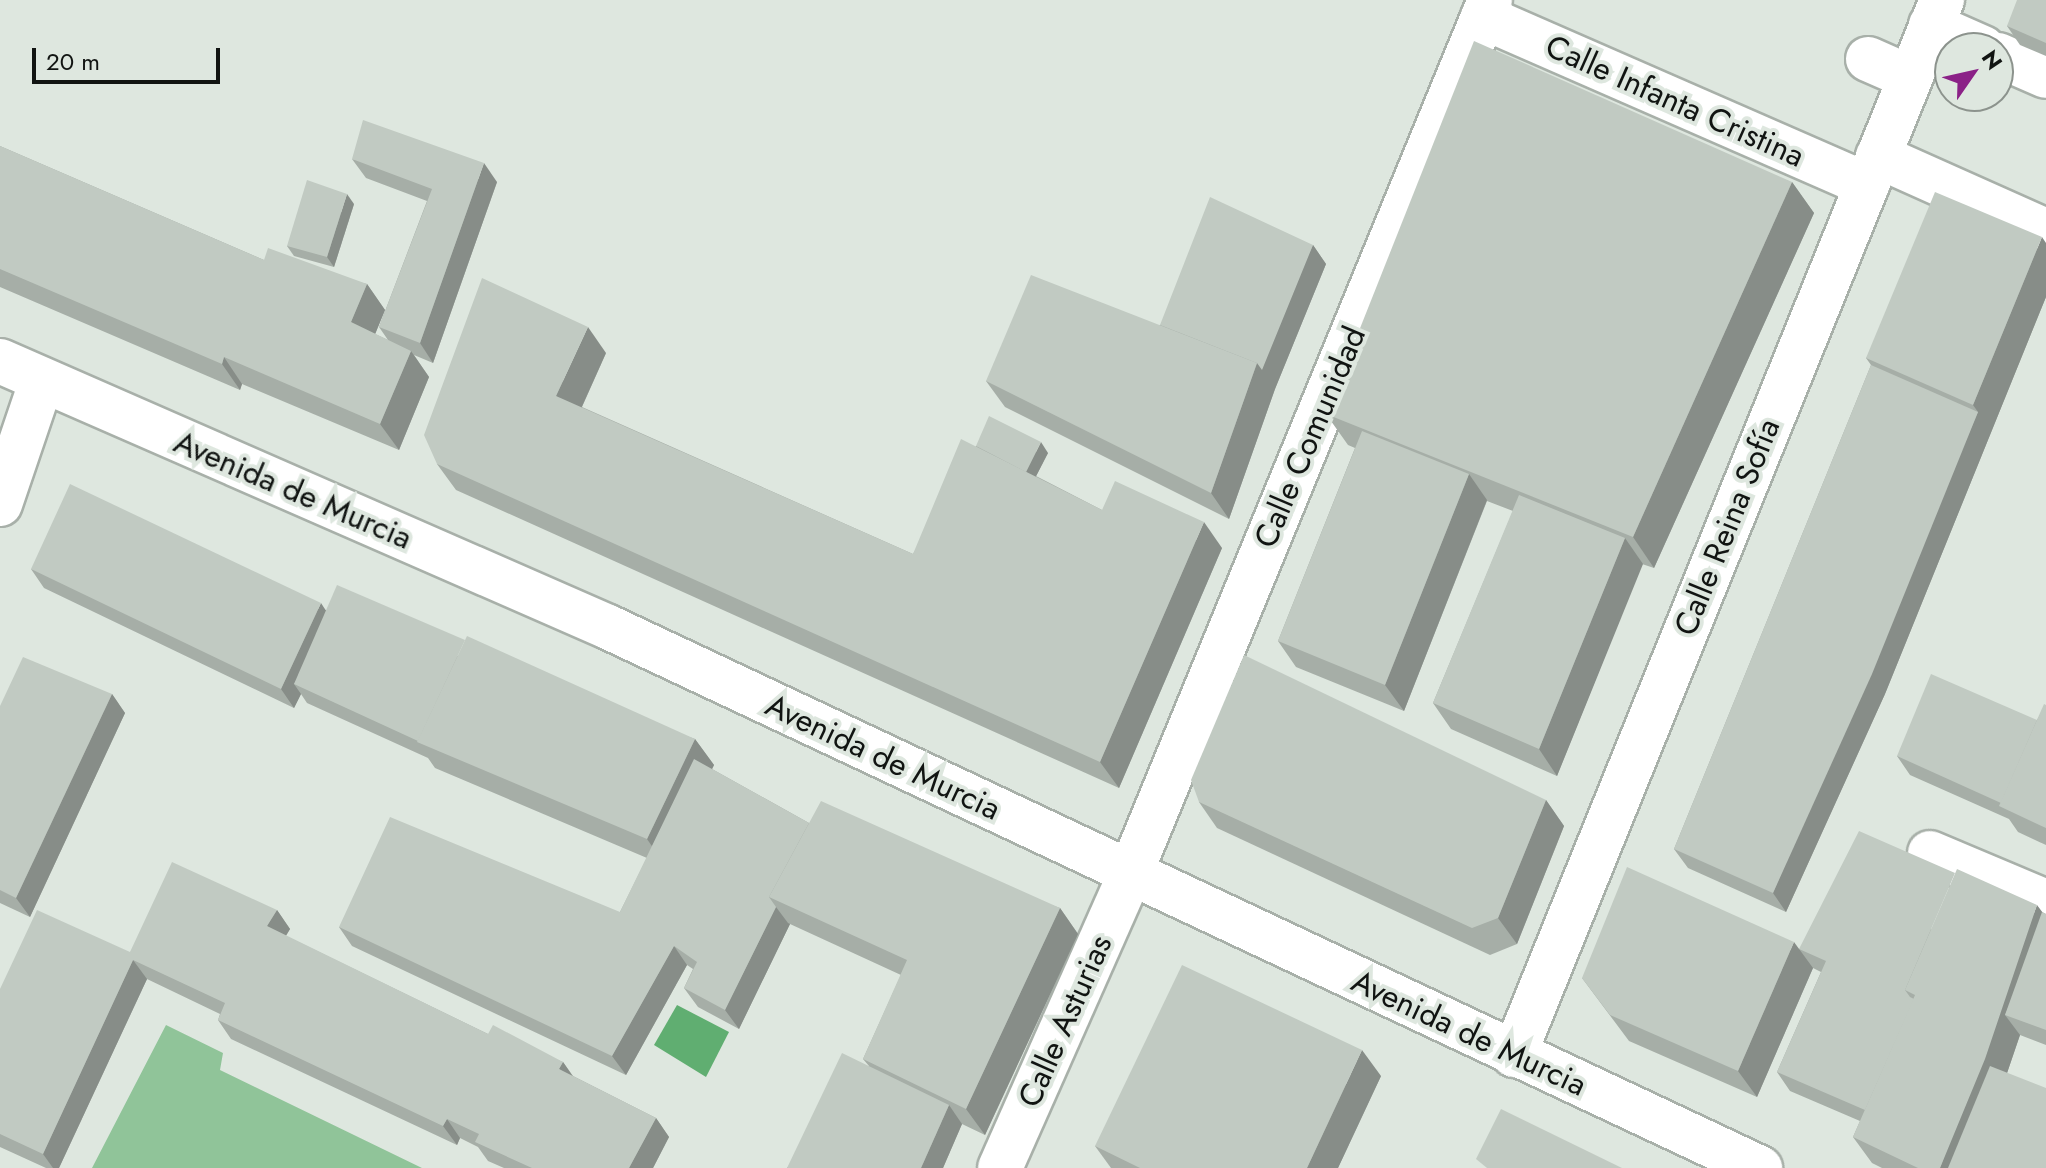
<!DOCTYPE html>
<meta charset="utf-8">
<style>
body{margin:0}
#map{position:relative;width:2046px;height:1168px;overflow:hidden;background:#dee7df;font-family:Jost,sans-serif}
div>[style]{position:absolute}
.green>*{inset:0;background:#90c499}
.water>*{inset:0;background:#60ae71}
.roads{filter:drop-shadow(2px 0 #a8b0a9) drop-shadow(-2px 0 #a8b0a9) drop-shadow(0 2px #a8b0a9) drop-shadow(0 -2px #a8b0a9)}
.street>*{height:44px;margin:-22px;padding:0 22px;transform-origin:22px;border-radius:22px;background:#fff}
.secondary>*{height:44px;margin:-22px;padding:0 22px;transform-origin:22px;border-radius:22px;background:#fff}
.wall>*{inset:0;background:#a6aea7}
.shaded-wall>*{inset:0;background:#878d88}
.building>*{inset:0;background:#c1cac2}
span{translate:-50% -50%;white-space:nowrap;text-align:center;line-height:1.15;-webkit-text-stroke:8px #dee7df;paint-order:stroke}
.street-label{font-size:32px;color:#111412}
.north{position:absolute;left:1934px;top:32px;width:80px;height:80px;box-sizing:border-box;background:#dee7df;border:2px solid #8c938d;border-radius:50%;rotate:56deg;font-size:22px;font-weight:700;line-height:32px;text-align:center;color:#111412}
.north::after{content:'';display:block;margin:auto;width:28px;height:36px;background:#8b2187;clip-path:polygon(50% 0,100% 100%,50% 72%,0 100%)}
.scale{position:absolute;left:32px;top:48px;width:188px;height:36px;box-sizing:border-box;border:4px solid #111412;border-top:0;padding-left:10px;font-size:24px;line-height:28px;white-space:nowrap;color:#111412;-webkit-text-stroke:6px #dee7df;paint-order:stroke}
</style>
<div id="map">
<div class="green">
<div style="clip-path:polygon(166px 1025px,223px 1053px,220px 1070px,422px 1168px,92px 1168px)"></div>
</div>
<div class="water">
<div style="clip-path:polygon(677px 1005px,729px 1032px,706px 1077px,654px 1045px)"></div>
</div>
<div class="roads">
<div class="street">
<div style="left:1483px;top:17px;width:419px;rotate:23.6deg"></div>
<div style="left:1931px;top:25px;width:57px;rotate:23.9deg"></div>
<div style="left:1998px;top:55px;width:52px;rotate:23.6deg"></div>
<div style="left:1868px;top:59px;width:45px;rotate:23.7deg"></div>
<div style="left:1878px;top:156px;width:184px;rotate:24.1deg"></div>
<div style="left:1930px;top:853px;width:126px;rotate:22.9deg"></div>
<div style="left:1514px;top:1055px;width:1139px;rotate:-67.92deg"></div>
<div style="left:1000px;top:1168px;width:321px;rotate:-66.1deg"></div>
<div style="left:1130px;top:874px;width:945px;rotate:-67.61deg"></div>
</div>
<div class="secondary">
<div style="left:0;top:361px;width:664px;rotate:23.63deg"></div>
<div style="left:608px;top:627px;width:1273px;rotate:25.16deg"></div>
<div style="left:0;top:504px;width:131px;rotate:-71.3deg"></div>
</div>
</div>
<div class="wall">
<div style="clip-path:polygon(2046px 0,2046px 56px,2020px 45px,2007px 26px)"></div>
<div style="clip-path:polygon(0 146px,264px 260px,367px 284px,385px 310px,375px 334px,388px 340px,379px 327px,427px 201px,366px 178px,352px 159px,497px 182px,433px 363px,414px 355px,429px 377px,399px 450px,242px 384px,240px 390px,0 287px)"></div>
<div style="clip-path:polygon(1792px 182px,1814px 213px,1654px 568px,1642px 564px,1557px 776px,1451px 729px,1433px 703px,1513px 511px,1487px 501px,1404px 711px,1296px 667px,1278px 641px,1355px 448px,1348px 445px,1326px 414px)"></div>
<div style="clip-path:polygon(354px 204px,334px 267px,294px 256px,287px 246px)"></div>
<div style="clip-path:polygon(2046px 243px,2046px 297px,1885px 694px,1786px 912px,1688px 868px,1674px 849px,1871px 365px,1866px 358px)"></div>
<div style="clip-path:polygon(1313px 245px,1326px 264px,1275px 389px,1229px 519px,1005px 407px,986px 381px,1160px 325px)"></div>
<div style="clip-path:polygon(606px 353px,582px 407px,913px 554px,976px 446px,1048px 453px,1036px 476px,1102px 510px,1222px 548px,1119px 788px,456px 490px,437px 464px)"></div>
<div style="clip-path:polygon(31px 569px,326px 610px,695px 739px,714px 765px,712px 769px,809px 823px,1060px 908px,1078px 934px,985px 1135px,962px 1124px,943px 1168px,787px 1168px,869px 1066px,863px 1059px,901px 975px,790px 924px,739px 1029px,698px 1007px,684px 988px,693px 969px,687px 965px,626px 1075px,352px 946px,339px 927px,620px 912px,647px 858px,435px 768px,428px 758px,307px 703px,301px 694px,294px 708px,44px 588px)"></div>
<div style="clip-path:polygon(112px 694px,125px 713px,30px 917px,0 903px,0 706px)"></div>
<div style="clip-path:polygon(2046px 705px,2046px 845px,2018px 832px,2009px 819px,1910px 775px,1897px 756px,2037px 720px)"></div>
<div style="clip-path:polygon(1546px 800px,1564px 826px,1517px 944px,1490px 955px,1217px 828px,1199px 802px)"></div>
<div style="clip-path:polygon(277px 910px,290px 929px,286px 936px,488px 1034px,563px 1062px,573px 1076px,656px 1118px,669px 1137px,653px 1168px,504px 1168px,488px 1161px,478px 1147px,460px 1138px,457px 1145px,231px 1039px,218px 1020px,220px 1014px,147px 979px,59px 1168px,46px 1168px,0 1147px,0 989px)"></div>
<div style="clip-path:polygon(2042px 912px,2046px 914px,2046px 1045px,2020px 1035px,2007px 1073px,2046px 1168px,1882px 1168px,1872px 1163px,1853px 1137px,1860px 1121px,1790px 1091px,1777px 1072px,1821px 972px,1813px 968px,1757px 1097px,1629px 1041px,1582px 978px,1799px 949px)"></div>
<div style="clip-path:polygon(1381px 1076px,1338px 1168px,1111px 1168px,1095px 1146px)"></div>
</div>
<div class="shaded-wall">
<div style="clip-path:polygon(484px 163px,497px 182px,433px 363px,420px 343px)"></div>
<div style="clip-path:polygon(1792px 182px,1814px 213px,1654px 568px,1633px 537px)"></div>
<div style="clip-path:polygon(347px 194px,354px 204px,334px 267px,327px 257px)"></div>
<div style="clip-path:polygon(2042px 237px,2046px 243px,2046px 297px,1885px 694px,1786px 912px,1773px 893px,1978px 412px,1973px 405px)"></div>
<div style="clip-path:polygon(1313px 245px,1326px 264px,1275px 389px,1229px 519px,1211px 493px,1257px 363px)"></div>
<div style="clip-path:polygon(367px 284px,385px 310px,369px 349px,351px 322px)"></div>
<div style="clip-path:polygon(588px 327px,606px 353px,575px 422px,556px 396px)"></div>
<div style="clip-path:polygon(411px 351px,429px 377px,399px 450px,380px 424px)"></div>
<div style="clip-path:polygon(224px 357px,242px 384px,240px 390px,222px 364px)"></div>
<div style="clip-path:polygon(1041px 442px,1048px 453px,1029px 490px,1022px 480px)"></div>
<div style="clip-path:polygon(1469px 474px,1487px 500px,1404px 711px,1385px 685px)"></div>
<div style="clip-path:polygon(1204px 522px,1222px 548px,1119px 788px,1100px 762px)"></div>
<div style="clip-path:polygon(1625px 538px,1643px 564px,1557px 776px,1539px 749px)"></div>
<div style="clip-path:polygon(321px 603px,334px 623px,294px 684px,301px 694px,294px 708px,281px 689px)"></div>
<div style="clip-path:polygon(112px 694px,125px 713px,30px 917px,16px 898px)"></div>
<div style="clip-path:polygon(695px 739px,714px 765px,665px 865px,647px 839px)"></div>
<div style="clip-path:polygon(1546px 800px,1564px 826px,1517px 944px,1498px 918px)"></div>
<div style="clip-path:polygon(2037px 905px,2046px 917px,2005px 1015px,2020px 1035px,2003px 1085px,1969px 1168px,1940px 1168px)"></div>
<div style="clip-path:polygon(776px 907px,788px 923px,790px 924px,739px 1029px,725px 1010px)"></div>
<div style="clip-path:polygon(1060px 908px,1078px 934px,985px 1135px,966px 1109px)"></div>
<div style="clip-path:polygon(277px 910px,290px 929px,280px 945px,267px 926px)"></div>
<div style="clip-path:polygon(1794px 942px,1813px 968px,1757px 1097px,1738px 1071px)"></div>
<div style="clip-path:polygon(674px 946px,687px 965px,626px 1075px,612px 1056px)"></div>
<div style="clip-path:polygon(133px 960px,147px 979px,59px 1168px,53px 1168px,43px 1154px)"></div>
<div style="clip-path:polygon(1362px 1050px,1381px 1076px,1338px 1168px,1307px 1168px)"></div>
<div style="clip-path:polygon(563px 1062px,576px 1081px,559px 1069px)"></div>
<div style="clip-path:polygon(949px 1105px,962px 1124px,943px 1168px,921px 1168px)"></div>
<div style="clip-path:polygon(656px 1118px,669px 1137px,653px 1168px,629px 1168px)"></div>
<div style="clip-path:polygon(447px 1119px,460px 1138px,457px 1145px,443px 1126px)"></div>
</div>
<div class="building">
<div style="clip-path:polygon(2017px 0,2046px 0,2046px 43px,2007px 26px)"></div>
<div style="clip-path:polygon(1474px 41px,1792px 182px,1633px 537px,1326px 414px)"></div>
<div style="clip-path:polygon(363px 120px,484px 163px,420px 343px,379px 327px,432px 189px,352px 159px)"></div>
<div style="clip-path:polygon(0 146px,264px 260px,268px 248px,367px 284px,351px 322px,411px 351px,380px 424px,224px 357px,222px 364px,0 269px)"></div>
<div style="clip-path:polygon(307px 180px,347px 194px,327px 257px,287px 246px)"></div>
<div style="clip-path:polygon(1935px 192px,2042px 237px,1973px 405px,1866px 358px)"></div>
<div style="clip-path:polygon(1210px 197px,1313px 245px,1262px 370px,1257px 363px,1160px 325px)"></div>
<div style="clip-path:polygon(1031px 275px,1257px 363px,1211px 493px,986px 381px)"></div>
<div style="clip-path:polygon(482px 278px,588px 327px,556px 396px,913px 554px,961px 439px,1102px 510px,1115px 481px,1204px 522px,1100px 762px,437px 464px,424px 435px)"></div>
<div style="clip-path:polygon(1871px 365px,1978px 412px,1872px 674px,1773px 893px,1674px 849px)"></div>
<div style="clip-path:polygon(989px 416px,1041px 442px,1026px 472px,976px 446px)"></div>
<div style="clip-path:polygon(1362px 431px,1469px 474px,1385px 685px,1278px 641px)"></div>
<div style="clip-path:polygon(70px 484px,321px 603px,281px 689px,31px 569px)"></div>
<div style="clip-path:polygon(1519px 495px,1625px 538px,1539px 749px,1433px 703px)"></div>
<div style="clip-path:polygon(337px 585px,465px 640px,418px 741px,294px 684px)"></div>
<div style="clip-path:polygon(467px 636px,695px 739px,647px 839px,417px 742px)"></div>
<div style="clip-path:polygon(1244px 655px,1546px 800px,1498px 918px,1472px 928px,1199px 802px,1191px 780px)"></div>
<div style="clip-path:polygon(23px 657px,112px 694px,16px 898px,0 890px,0 706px)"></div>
<div style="clip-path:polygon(1931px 674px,2037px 720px,2001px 803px,1897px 756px)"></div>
<div style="clip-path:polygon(2044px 704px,2046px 705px,2046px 828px,1999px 806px)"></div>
<div style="clip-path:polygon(694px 759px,809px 823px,769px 897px,776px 907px,725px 1010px,684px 988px,697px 962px,674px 946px,612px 1056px,339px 927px,390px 817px,620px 912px)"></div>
<div style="clip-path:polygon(821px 801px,1060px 908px,966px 1109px,863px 1059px,907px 960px,769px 897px)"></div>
<div style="clip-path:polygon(1859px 831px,1955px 873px,1905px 990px,1910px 997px,1914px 999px,1865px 1110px,1777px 1072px,1826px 961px,1799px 949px)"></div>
<div style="clip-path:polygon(172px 862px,277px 910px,267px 926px,488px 1034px,493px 1025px,563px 1062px,559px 1069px,656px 1118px,629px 1168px,532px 1168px,475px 1142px,479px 1134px,447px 1119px,443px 1126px,218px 1020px,225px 1003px,133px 960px,43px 1154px,0 1134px,0 989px,37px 910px,130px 952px)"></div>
<div style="clip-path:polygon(1627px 867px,1794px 942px,1738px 1071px,1610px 1015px,1582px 978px)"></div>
<div style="clip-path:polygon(1957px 869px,2037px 905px,1985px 1059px,1940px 1168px,1918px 1168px,1853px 1137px,1915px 995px,1905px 990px)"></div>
<div style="clip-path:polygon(2042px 912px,2046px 914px,2046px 1030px,2005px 1015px)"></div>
<div style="clip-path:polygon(1182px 965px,1362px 1050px,1307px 1168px,1140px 1168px,1095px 1146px)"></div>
<div style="clip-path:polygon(842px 1053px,949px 1105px,921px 1168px,787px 1168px)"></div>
<div style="clip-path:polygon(1990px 1066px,2046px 1088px,2046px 1168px,1948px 1168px)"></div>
<div style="clip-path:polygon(1501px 1109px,1622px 1168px,1487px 1168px,1476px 1159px)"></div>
</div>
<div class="street-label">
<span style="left:1675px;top:101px;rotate:24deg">Calle Infanta Cristina</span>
<span style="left:1310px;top:437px;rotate:-67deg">Calle Comunidad</span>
<span style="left:293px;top:490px;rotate:23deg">Avenida de Murcia</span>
<span style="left:1727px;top:527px;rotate:-68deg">Calle Reina Sofía</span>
<span style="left:883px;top:757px;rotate:25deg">Avenida de Murcia</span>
<span style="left:1065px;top:1021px;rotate:-66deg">Calle Asturias</span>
<span style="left:1469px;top:1033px;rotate:25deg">Avenida de Murcia</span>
</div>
<div class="north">N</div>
<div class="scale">20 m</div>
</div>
